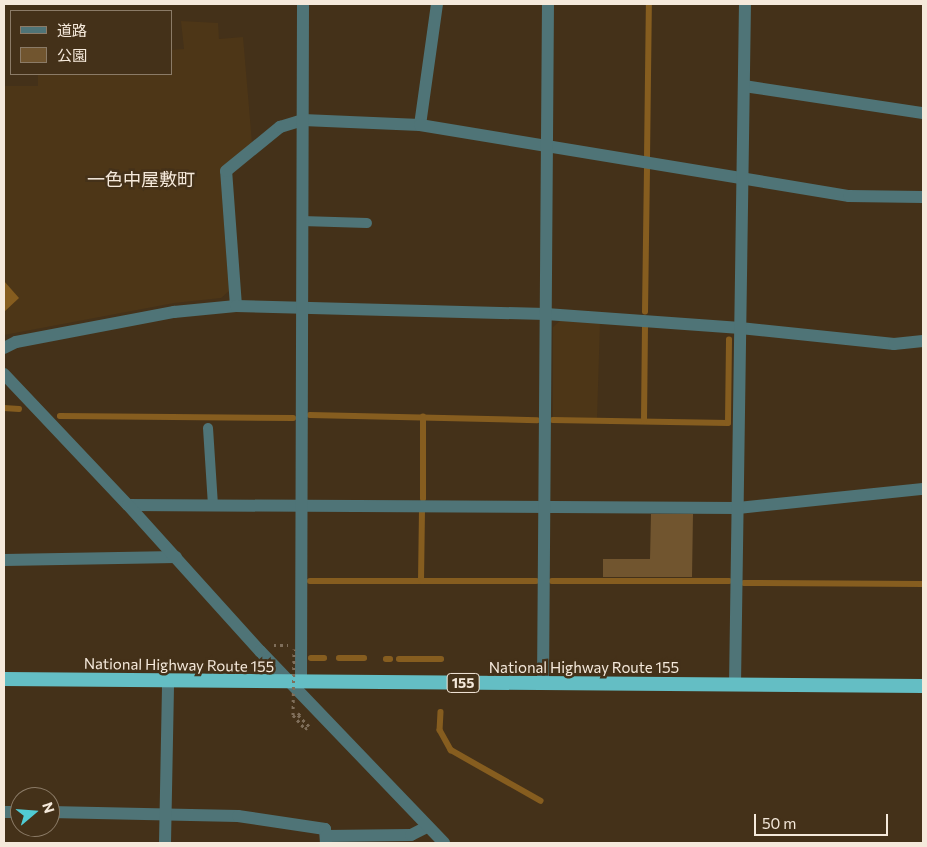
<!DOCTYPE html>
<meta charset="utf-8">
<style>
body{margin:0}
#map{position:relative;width:927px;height:847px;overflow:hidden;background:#443119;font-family:Commissioner,"Noto Sans JP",sans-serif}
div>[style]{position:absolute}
.built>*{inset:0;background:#4d3617}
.green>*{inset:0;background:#71552f}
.water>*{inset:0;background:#865d1f}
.stream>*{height:5.5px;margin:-2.75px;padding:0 2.75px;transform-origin:2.75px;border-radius:2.75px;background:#865d1f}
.path>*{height:3px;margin-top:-1.5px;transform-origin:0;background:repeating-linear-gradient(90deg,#7f6e5a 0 2.5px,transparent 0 6.5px)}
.service>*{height:10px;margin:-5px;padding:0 5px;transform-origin:5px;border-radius:5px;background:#4f7477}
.minor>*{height:12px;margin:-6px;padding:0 6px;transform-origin:6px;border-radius:6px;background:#4f7477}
.tertiary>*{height:12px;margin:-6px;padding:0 6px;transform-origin:6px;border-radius:6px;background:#4f7477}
.trunk>*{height:14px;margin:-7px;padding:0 7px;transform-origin:7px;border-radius:7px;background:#64bec4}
.path-bridge>*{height:3px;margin-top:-1.5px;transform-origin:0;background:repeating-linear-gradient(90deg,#7f6e5a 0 2.5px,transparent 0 6.5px)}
span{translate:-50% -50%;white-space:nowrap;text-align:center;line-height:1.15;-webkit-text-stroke:5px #443119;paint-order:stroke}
.shield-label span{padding:1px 4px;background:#443119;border:1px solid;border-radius:4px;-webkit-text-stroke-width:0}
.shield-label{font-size:14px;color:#f5e9db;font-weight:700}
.street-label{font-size:15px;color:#f5e9db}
.quarter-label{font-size:18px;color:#f5e9db}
.frame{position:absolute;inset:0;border:5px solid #f5e9db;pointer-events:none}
.legend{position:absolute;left:10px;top:10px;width:162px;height:65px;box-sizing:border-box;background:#443119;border:1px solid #8b7b67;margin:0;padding:6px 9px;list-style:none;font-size:15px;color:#f5e9db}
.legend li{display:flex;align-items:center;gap:10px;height:25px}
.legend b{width:25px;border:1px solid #8b7b67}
.north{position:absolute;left:10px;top:787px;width:50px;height:50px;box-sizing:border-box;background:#443119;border:1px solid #8b7b67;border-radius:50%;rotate:72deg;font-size:14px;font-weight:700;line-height:20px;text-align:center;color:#f5e9db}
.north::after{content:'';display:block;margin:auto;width:18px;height:22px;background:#51ccd4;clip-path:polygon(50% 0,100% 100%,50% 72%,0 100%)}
.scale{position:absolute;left:754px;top:814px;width:134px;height:22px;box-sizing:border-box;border:2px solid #f5e9db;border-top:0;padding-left:6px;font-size:15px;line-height:18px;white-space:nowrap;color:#f5e9db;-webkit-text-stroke:4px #443119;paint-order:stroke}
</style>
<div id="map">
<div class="built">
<div style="clip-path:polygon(181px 21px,218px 23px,219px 39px,243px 37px,252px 143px,220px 170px,229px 291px,221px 298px,174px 303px,4px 335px,5px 86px,38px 86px,38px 74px,171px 74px,171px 50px,184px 49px)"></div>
<div style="clip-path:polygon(562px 319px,600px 322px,597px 418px,553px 417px,553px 327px)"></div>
</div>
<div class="green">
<div style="clip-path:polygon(651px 514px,693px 514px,692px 577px,603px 577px,603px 559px,650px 559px)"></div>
</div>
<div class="water">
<div style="clip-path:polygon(4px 281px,19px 298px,4px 312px)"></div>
</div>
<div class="stream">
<div style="left:647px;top:158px;width:154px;rotate:-89.3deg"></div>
<div style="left:645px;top:312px;width:143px;rotate:-89.2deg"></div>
<div style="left:4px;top:408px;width:15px;rotate:4deg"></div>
<div style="left:310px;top:415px;width:227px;rotate:1.3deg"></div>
<div style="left:60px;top:416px;width:233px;rotate:0.5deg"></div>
<div style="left:553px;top:420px;width:175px;rotate:1deg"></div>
<div style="left:728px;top:423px;width:83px;rotate:-89.3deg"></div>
<div style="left:644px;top:421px;width:95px;rotate:-89.4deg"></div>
<div style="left:423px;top:499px;width:82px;rotate:-90deg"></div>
<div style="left:310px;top:581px;width:111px"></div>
<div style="left:421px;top:581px;width:70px;rotate:-89.2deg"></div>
<div style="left:421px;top:581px;width:115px"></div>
<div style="left:552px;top:581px;width:177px"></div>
<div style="left:744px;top:583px;width:179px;rotate:0.3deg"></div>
<div style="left:311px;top:658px;width:13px"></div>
<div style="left:339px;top:658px;width:25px"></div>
<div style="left:386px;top:659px;width:4px"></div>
<div style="left:399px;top:659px;width:42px"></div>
<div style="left:441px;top:712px;width:18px;rotate:93deg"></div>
<div style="left:440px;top:730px;width:23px;rotate:61deg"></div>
<div style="left:451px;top:750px;width:103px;rotate:29.5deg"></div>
</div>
<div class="path">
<div style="left:274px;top:645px;width:14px"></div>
<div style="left:293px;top:715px;width:18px;rotate:49deg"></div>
<div style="left:305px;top:729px;width:5px;rotate:-37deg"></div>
<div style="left:309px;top:726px;width:16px;rotate:-135deg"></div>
<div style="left:298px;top:715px;width:3px;rotate:-45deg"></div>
</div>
<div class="service">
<div style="left:302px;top:221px;width:65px;rotate:1.8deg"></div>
<div style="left:208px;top:428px;width:77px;rotate:86.3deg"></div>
</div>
<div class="minor">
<div style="left:744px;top:86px;width:181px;rotate:8.6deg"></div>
<div style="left:420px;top:125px;width:122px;rotate:-82deg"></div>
<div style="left:236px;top:306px;width:135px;rotate:-94.2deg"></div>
<div style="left:226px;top:171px;width:70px;rotate:-39.2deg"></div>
<div style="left:280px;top:127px;width:24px;rotate:-17deg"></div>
<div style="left:303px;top:120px;width:117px;rotate:2.4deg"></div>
<div style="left:420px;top:125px;width:435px;rotate:9.4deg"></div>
<div style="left:849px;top:196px;width:74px;rotate:0.8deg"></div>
<div style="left:4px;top:348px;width:13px;rotate:-27deg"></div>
<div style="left:16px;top:342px;width:161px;rotate:-10.8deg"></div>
<div style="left:174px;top:312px;width:62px;rotate:-5.5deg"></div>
<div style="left:236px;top:306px;width:310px;rotate:1.5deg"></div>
<div style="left:546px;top:314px;width:195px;rotate:4.1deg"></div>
<div style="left:740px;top:328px;width:155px;rotate:5.9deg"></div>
<div style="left:894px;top:344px;width:29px;rotate:-6deg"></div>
<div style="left:128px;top:505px;width:610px;rotate:0.28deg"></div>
<div style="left:738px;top:508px;width:186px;rotate:-5.9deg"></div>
<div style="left:4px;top:560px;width:172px;rotate:-1deg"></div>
<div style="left:301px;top:682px;width:678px;rotate:-89.83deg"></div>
<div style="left:543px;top:684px;width:680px;rotate:-89.58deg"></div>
<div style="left:735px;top:685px;width:681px;rotate:-89.16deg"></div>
<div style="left:4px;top:812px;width:16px"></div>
<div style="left:50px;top:812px;width:188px;rotate:1.2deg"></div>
<div style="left:238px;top:816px;width:88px;rotate:8.5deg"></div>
<div style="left:325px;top:829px;width:14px;rotate:86deg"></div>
<div style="left:326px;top:836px;width:85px;rotate:-0.7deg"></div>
<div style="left:411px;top:835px;width:18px;rotate:-27deg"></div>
<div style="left:165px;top:843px;width:163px;rotate:-88.9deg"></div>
</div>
<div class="tertiary">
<div style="left:4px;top:374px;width:180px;rotate:46.6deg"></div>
<div style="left:128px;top:505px;width:197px;rotate:47.9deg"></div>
<div style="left:260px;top:651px;width:266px;rotate:46.2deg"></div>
</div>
<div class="trunk">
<div style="left:4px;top:679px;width:919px;rotate:0.44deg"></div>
</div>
<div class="path-bridge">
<div style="left:293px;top:715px;width:66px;rotate:-89.1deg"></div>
</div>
<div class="shield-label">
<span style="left:463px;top:683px">155</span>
</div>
<div class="street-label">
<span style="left:179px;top:665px;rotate:1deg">National Highway Route 155</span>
<span style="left:584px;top:668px">National Highway Route 155</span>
</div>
<div class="quarter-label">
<span style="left:141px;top:179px">一色中屋敷町</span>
</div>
<div class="frame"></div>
<ul class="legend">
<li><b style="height:6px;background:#4f7477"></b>道路</li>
<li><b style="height:14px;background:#71552f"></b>公園</li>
</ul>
<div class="north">N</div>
<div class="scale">50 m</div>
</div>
